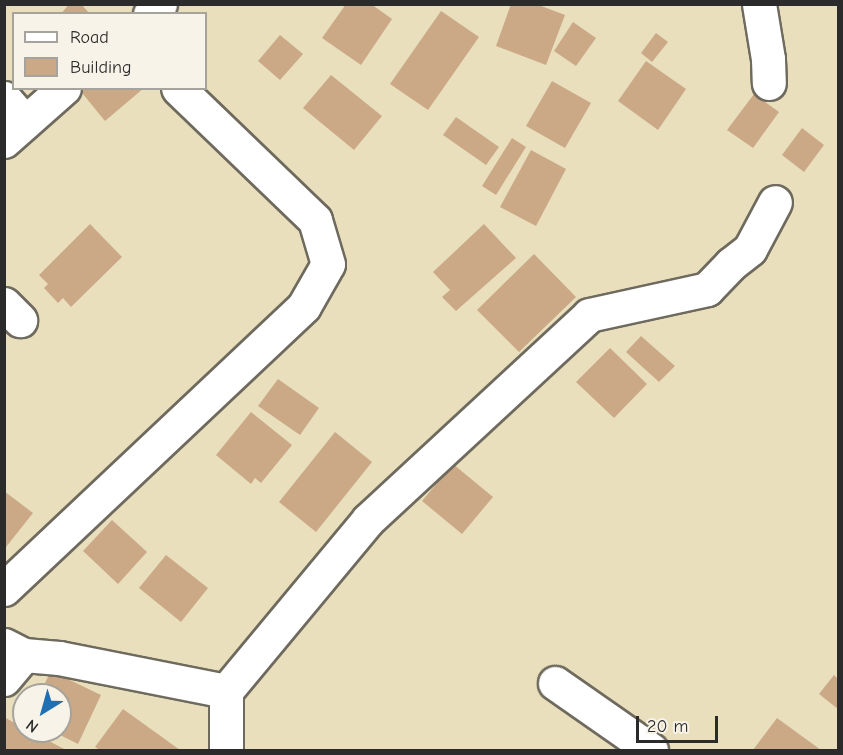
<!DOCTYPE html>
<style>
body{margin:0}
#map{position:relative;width:843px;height:755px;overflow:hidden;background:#e9dfbc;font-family:"Comic Neue",sans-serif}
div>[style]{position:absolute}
.building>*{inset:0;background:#cba986}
.roads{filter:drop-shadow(2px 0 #6e6a5e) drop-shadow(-2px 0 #6e6a5e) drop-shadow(0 2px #6e6a5e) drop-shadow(0 -2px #6e6a5e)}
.minor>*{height:33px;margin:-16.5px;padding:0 16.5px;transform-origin:16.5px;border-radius:16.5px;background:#fff}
span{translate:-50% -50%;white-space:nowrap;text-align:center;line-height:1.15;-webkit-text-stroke:6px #f7f3e8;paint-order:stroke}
.frame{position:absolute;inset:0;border:6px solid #2b2b2b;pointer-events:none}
.legend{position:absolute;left:12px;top:12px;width:195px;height:78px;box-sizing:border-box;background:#f7f3e8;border:2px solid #a5a39c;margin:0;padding:8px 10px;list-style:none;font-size:18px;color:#2b2b2b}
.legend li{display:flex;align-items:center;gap:12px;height:30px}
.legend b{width:30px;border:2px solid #a5a39c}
.north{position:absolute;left:12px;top:683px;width:60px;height:60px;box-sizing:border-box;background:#f7f3e8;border:2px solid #a5a39c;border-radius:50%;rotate:217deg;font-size:16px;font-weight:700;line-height:24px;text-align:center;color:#2b2b2b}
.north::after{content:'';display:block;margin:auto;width:21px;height:27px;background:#1f6fb2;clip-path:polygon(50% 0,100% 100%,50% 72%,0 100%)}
.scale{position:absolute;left:636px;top:716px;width:82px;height:27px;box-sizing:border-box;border:3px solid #2b2b2b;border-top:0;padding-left:8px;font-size:18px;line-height:21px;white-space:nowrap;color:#2b2b2b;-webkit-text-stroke:4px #f7f3e8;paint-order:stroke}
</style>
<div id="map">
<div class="building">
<div style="clip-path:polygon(69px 4px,81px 4px,90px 14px,61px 14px)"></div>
<div style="clip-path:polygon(346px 4px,371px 4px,392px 19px,361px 65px,322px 38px)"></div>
<div style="clip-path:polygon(511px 4px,536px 4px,565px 15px,546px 65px,496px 46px)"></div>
<div style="clip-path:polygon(441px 11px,479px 37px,428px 110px,390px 84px)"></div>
<div style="clip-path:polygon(573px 22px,596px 38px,576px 66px,554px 51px)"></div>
<div style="clip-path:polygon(656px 33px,668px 42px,652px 62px,641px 53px)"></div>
<div style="clip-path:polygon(280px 35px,303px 54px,280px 80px,258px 61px)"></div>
<div style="clip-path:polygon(646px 61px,686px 89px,658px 130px,618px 101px)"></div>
<div style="clip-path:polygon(331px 75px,382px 116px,354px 150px,303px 108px)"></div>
<div style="clip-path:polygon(552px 81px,591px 103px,565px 148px,526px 126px)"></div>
<div style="clip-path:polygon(78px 88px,144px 88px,105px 121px)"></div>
<div style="clip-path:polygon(754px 94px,779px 112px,753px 148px,727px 130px)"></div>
<div style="clip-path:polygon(456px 117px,499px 147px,486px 165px,443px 135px)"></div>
<div style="clip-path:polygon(802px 128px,824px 145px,804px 172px,782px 155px)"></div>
<div style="clip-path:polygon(512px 138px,526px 147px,496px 195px,482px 186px)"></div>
<div style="clip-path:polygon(531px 150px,566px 169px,536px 226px,500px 207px)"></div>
<div style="clip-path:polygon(90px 224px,122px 257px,71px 307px,63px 298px,58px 303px,44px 288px,48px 284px,39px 275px)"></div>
<div style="clip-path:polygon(484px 224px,516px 258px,456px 311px,442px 297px,450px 290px,433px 272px)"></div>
<div style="clip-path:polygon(534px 254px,576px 297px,519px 352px,477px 310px)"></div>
<div style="clip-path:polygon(641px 336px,675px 366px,659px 382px,626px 352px)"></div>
<div style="clip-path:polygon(610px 348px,647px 384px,614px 418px,576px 382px)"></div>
<div style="clip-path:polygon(278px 379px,319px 408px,300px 435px,258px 406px)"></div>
<div style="clip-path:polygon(251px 412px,292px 445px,261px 483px,255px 478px,251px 484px,216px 455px)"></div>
<div style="clip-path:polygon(335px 432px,372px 462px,316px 532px,279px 502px)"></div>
<div style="clip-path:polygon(453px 464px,493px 497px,462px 534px,422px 501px)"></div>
<div style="clip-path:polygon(4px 491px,33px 513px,6px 547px,4px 546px)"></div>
<div style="clip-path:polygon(112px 520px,147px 552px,118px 584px,83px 551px)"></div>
<div style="clip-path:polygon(166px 555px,208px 588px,181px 622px,139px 588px)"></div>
<div style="clip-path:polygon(51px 671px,101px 695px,78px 744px,52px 731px,60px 731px,60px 695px,39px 695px)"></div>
<div style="clip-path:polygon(834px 675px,838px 679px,838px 709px,819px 694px)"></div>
<div style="clip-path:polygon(123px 709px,180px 750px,100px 750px,95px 747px)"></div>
<div style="clip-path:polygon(4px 717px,24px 728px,24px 731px,30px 731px,66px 750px,4px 750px)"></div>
<div style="clip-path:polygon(777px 718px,821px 750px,753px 750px)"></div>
</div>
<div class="roads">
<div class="minor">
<div style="left:759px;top:4px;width:56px;rotate:80.7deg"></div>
<div style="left:768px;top:59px;width:24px;rotate:88deg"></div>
<div style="left:150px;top:14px;width:14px;rotate:-45deg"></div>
<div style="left:4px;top:98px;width:32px;rotate:49deg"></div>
<div style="left:4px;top:141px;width:80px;rotate:-41.5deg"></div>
<div style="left:4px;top:304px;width:23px;rotate:45deg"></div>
<div style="left:4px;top:589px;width:412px;rotate:-43.3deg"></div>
<div style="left:304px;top:306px;width:48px;rotate:-60.3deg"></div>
<div style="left:328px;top:264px;width:46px;rotate:-106.5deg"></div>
<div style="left:315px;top:220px;width:190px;rotate:-136.1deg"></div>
<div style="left:4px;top:645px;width:22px;rotate:27deg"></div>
<div style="left:24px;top:655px;width:35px;rotate:5deg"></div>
<div style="left:59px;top:658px;width:170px;rotate:11.2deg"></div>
<div style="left:226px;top:691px;width:59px;rotate:90deg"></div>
<div style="left:4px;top:679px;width:31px;rotate:-50deg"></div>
<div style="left:555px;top:683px;width:117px;rotate:34.9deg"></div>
<div style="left:226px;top:691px;width:222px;rotate:-50.3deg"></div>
<div style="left:368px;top:520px;width:301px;rotate:-42.8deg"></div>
<div style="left:589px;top:315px;width:121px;rotate:-12.4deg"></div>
<div style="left:707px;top:289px;width:35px;rotate:-46deg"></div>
<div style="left:731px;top:264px;width:24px;rotate:-38deg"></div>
<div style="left:750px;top:249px;width:53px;rotate:-62deg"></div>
</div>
</div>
<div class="frame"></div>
<ul class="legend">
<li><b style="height:8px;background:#fff"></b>Road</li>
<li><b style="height:16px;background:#cba986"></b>Building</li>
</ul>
<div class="north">N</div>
<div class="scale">20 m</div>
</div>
